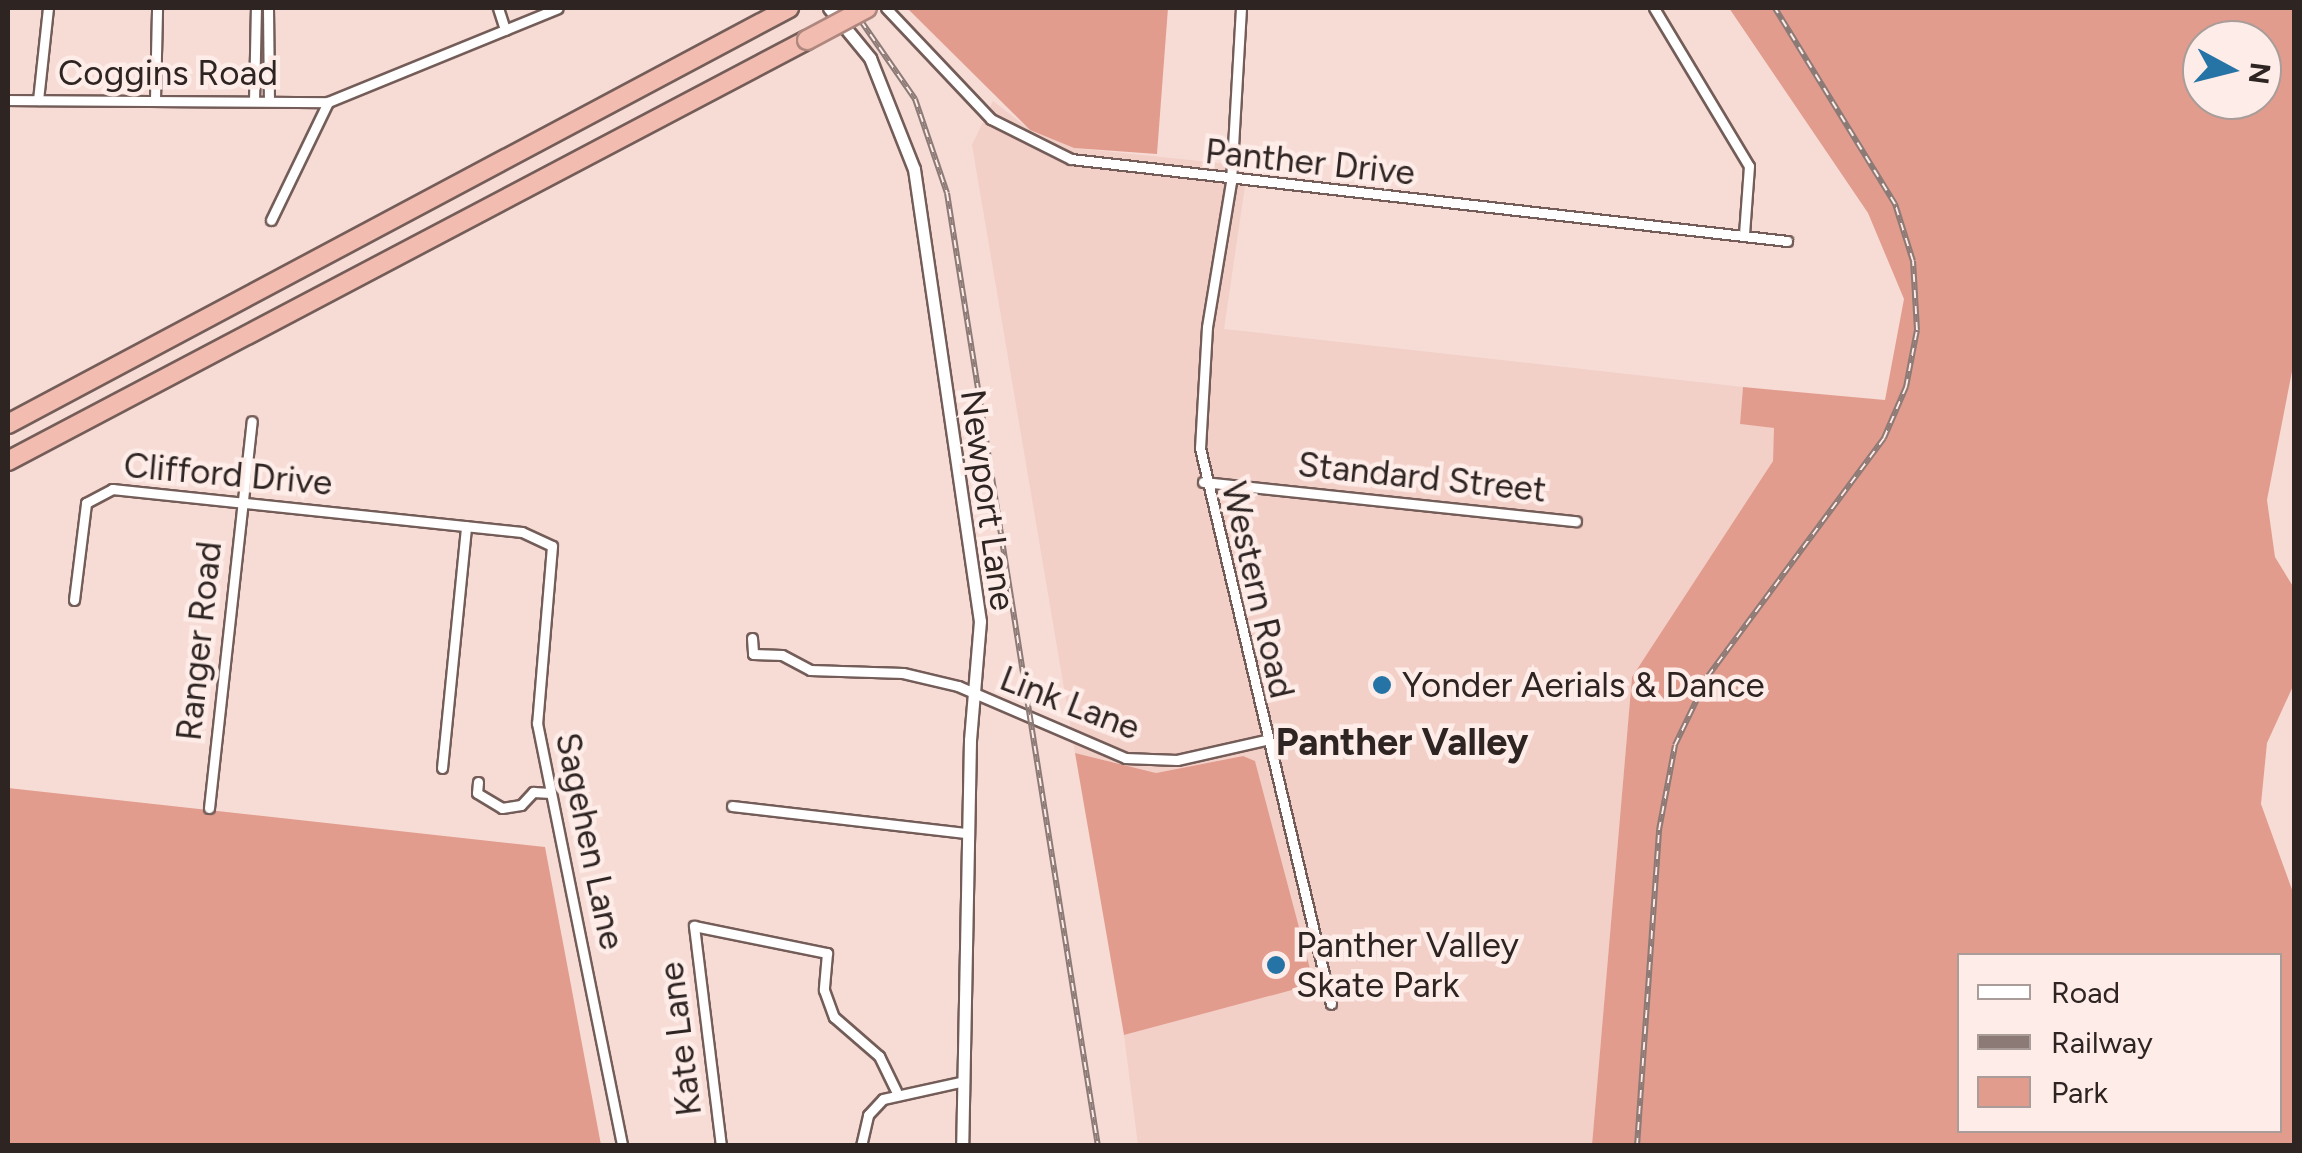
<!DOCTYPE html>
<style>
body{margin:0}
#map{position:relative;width:2302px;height:1153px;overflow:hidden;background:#f7dcd6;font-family:Figtree,sans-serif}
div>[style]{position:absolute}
.built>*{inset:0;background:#f2cfc7}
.green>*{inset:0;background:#e29c8e}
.roads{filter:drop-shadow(2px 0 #745d58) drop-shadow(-2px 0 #745d58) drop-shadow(0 2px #745d58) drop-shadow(0 -2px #745d58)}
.minor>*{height:9px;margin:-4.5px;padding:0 4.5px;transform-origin:4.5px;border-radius:4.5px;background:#fff}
.tertiary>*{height:11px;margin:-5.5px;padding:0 5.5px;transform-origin:5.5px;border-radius:5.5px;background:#fff}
.motorway>*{height:18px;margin:-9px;padding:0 9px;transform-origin:9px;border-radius:9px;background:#f3bcb0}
.rail>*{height:6px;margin-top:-3px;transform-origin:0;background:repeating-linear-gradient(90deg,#fdece8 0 8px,#8c7a76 0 16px);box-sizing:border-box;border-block:2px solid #8c7a76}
.bridges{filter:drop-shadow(2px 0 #ae877e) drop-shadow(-2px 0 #ae877e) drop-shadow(0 2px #ae877e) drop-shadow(0 -2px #ae877e)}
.motorway-bridge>*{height:18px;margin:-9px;padding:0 9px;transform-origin:9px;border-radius:9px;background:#f3bcb0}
.dots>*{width:28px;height:28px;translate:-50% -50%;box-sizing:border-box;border:5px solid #fdece8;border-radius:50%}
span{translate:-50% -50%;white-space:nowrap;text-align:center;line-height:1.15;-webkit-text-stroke:9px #fdece8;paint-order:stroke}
.street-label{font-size:35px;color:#2e2422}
.poi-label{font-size:35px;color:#2e2422}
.left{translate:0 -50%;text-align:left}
.neighbourhood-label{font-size:38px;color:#2e2422;font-weight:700}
.frame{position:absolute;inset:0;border:10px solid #2e2422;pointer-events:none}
.legend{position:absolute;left:1957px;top:953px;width:325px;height:180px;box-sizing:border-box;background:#fdece8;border:2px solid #aa9c99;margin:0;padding:12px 18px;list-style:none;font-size:30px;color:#2e2422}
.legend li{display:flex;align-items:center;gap:20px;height:50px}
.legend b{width:50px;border:2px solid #aa9c99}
.north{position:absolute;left:2182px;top:20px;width:100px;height:100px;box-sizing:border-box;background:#fdece8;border:2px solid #aa9c99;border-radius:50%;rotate:97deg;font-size:28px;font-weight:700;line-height:40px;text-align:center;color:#2e2422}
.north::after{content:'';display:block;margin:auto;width:35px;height:45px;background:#2674a6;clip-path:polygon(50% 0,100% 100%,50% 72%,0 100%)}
</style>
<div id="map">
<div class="built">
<div style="clip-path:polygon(993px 101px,1030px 130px,1074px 148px,1248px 166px,1224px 329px,1743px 387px,1740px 424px,1775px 428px,1773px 461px,1632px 677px,1592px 1145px,1138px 1145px,1124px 1035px,1292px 990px,1306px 993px,1313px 980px,1255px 761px,1242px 756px,1156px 773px,1075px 753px,972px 145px)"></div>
</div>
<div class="green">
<div style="clip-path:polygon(907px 8px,1168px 8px,1157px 154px,1074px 148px,1030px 130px)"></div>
<div style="clip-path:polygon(evenodd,1729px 8px,2294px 8px,2294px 361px,2267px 500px,2275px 557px,2294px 588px,2294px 684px,2267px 743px,2261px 804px,2294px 895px,2294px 1145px,1592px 1145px,1632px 677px,1773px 461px,1774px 428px,1740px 424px,1743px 387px,1885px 400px,1904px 299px,1868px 213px,1729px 8px,2262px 40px,2262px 100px,2202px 100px,2202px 40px,2262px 40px,1729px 8px,1960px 956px,2280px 956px,2280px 1130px,1960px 1130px,1960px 956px)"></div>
<div style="clip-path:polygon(1075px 753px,1156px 773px,1243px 756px,1255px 761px,1313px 980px,1306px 993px,1292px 990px,1124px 1035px)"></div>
<div style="clip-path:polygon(8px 788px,545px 847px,601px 1145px,8px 1145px)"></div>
</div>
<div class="roads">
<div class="minor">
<div style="left:268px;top:8px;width:93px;rotate:89.4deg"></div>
<div style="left:498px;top:8px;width:23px;rotate:72deg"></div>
<div style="left:886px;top:8px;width:153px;rotate:46.6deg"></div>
<div style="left:991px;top:119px;width:89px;rotate:26.6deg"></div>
<div style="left:1071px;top:159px;width:721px;rotate:6.53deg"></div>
<div style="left:1241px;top:8px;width:174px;rotate:93.3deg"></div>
<div style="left:1231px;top:182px;width:147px;rotate:99.4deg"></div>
<div style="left:1207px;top:327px;width:121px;rotate:93.3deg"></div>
<div style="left:1200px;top:448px;width:571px;rotate:76.74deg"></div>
<div style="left:1654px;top:8px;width:184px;rotate:59deg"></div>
<div style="left:1749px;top:166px;width:68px;rotate:94.2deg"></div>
<div style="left:155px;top:99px;width:91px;rotate:-88.7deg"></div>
<div style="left:8px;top:100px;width:320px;rotate:0.4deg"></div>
<div style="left:328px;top:102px;width:248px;rotate:-22.2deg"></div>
<div style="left:38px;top:100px;width:93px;rotate:-83.8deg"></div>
<div style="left:254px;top:101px;width:93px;rotate:-88.8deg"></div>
<div style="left:271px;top:220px;width:131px;rotate:-64.2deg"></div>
<div style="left:1203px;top:482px;width:375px;rotate:6deg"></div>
<div style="left:74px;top:600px;width:98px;rotate:-82.9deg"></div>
<div style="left:86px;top:503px;width:30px;rotate:-28deg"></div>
<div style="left:112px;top:489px;width:412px;rotate:6deg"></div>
<div style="left:522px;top:532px;width:33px;rotate:25deg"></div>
<div style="left:552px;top:546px;width:178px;rotate:94.8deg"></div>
<div style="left:537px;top:723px;width:431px;rotate:78.6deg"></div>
<div style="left:752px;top:638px;width:16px;rotate:86deg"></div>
<div style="left:753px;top:654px;width:29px;rotate:2deg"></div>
<div style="left:782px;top:655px;width:32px;rotate:28deg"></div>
<div style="left:810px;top:670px;width:93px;rotate:1.8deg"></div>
<div style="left:903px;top:673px;width:57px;rotate:13.3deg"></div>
<div style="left:958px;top:686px;width:182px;rotate:23.3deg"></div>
<div style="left:1125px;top:758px;width:52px;rotate:2.2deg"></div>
<div style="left:1177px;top:760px;width:90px;rotate:-12.8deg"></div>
<div style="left:442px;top:768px;width:243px;rotate:-84.3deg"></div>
<div style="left:478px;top:782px;width:11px;rotate:95deg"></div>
<div style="left:477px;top:793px;width:29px;rotate:31deg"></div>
<div style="left:502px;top:808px;width:19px;rotate:-9deg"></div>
<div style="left:521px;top:805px;width:18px;rotate:-47deg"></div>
<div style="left:533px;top:792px;width:18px;rotate:3deg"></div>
<div style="left:732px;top:806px;width:237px;rotate:6.6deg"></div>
<div style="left:209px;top:808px;width:389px;rotate:-83.7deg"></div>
<div style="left:721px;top:1146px;width:222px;rotate:-97deg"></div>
<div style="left:694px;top:926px;width:136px;rotate:11.5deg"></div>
<div style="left:827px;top:953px;width:37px;rotate:95deg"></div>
<div style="left:824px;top:990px;width:29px;rotate:70deg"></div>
<div style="left:834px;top:1017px;width:60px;rotate:40.9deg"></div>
<div style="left:879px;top:1056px;width:39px;rotate:64deg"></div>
<div style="left:861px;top:1146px;width:32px;rotate:-77deg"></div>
<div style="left:868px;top:1115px;width:22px;rotate:-47deg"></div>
<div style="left:883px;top:1099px;width:83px;rotate:-12.5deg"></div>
</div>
<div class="tertiary">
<div style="left:829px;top:8px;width:65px;rotate:50.6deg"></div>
<div style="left:870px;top:58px;width:119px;rotate:68.4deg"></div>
<div style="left:914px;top:169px;width:457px;rotate:81.7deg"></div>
<div style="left:980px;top:621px;width:119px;rotate:94.8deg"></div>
<div style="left:970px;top:740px;width:406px;rotate:91.1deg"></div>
</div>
<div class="motorway">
<div style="left:8px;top:424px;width:885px;rotate:-28.04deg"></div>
<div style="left:8px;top:461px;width:903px;rotate:-27.79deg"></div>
</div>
</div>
<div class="rail">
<div style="left:852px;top:8px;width:111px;rotate:55.3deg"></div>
<div style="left:915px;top:99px;width:99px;rotate:71.2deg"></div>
<div style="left:947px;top:193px;width:965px;rotate:81deg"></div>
<div style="left:1637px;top:1146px;width:317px;rotate:-86deg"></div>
<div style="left:1659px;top:830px;width:86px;rotate:-79.3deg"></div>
<div style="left:1675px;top:745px;width:76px;rotate:-64.4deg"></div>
<div style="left:1708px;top:676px;width:296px;rotate:-53.5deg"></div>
<div style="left:1884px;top:438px;width:56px;rotate:-66.7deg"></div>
<div style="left:1906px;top:387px;width:58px;rotate:-79.1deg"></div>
<div style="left:1917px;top:330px;width:69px;rotate:-93.3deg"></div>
<div style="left:1913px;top:261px;width:60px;rotate:-107.5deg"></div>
<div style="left:1895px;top:204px;width:230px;rotate:-121.5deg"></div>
</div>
<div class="bridges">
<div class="motorway-bridge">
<div style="left:807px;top:40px;width:68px;rotate:-28.1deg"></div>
</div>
</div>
<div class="dots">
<div style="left:1382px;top:685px;background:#2674a6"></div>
<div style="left:1276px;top:965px;background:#2674a6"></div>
</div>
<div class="street-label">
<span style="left:168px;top:73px">Coggins Road</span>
<span style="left:1310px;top:162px;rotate:6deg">Panther Drive</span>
<span style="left:228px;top:474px;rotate:5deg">Clifford Drive</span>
<span style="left:1422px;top:477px;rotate:6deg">Standard Street</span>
<span style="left:988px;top:500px;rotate:82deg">Newport Lane</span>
<span style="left:1258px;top:590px;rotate:77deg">Western Road</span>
<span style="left:199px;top:641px;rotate:-84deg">Ranger Road</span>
<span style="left:1070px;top:703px;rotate:21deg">Link Lane</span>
<span style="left:590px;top:841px;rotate:78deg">Sagehen Lane</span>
<span style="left:680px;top:1039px;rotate:-97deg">Kate Lane</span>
</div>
<div class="poi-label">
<span class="left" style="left:1402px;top:685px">Yonder Aerials &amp; Dance</span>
<span class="left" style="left:1296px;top:965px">Panther Valley<br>Skate Park</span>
</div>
<div class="neighbourhood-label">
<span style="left:1402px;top:743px">Panther Valley</span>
</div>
<div class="frame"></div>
<ul class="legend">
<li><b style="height:12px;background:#fff"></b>Road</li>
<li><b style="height:12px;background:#8c7a76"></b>Railway</li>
<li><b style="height:28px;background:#e29c8e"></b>Park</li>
</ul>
<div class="north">N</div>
</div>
